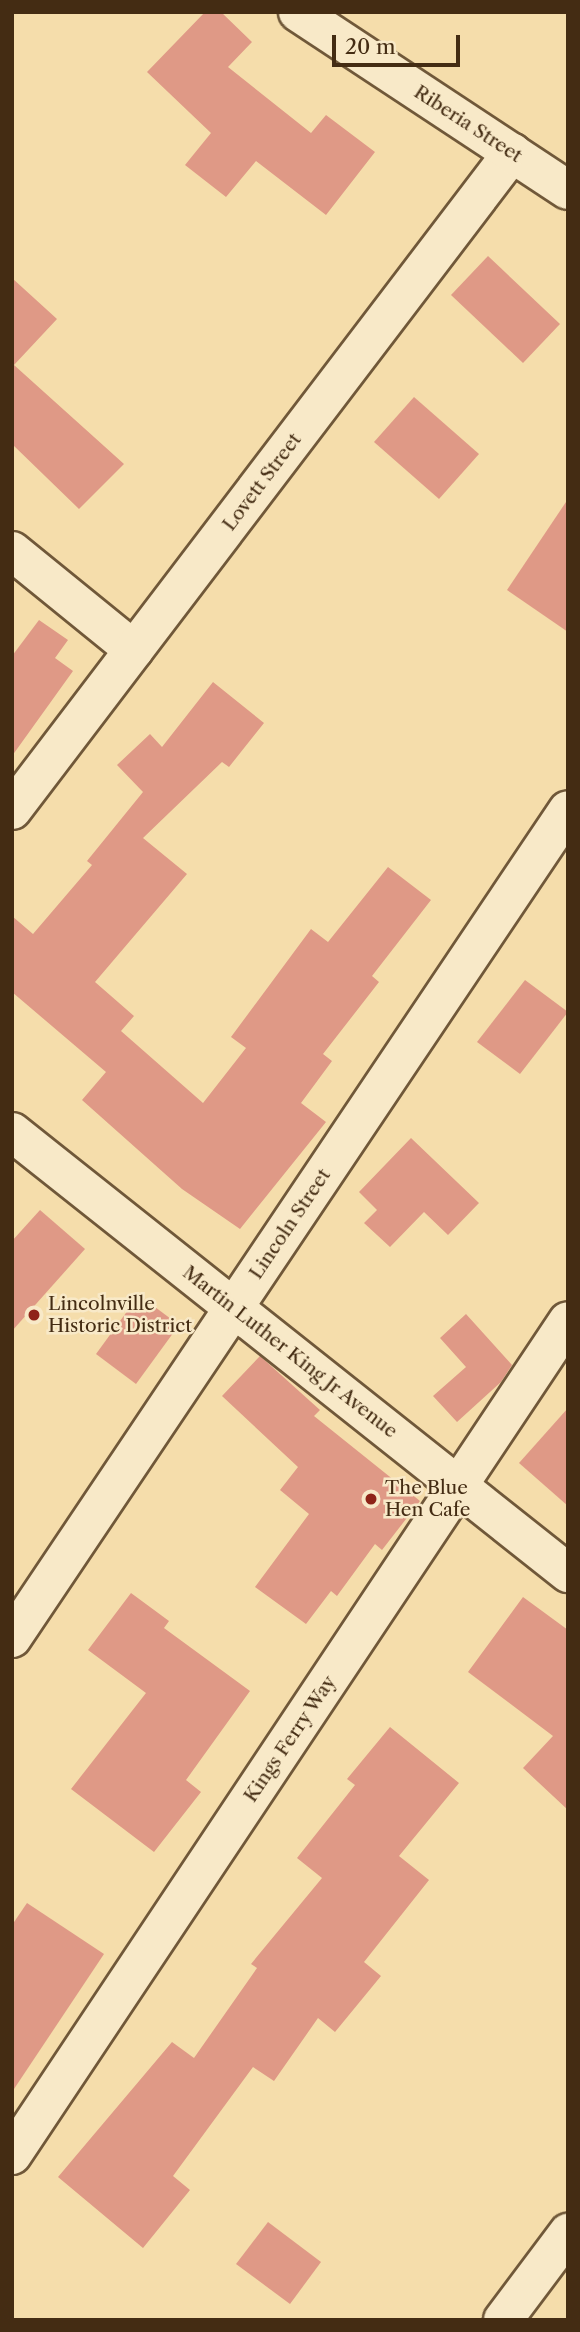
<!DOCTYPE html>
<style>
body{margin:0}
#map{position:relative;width:580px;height:2332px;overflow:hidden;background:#f5ddab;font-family:"Libre Caslon Text",serif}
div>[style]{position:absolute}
.building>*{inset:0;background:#df9986}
.roads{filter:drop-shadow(2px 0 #705839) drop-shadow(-2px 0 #705839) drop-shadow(0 2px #705839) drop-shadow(0 -2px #705839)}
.minor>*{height:38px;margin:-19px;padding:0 19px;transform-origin:19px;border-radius:19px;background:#f8e9c8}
.tertiary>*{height:38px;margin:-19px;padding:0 19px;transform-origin:19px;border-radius:19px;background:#f8e9c8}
.dots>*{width:19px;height:19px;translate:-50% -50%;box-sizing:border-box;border:4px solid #f8e9c8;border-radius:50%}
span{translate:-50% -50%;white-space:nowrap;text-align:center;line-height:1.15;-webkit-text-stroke:5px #f8e9c8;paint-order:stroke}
.street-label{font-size:19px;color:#442c13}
.poi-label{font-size:19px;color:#442c13}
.left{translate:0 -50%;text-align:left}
.frame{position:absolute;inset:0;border:14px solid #442c13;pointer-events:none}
.scale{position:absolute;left:332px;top:35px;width:128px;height:32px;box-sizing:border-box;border:4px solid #442c13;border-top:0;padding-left:9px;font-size:21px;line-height:24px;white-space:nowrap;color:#442c13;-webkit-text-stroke:5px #f8e9c8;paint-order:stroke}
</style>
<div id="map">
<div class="building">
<div style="clip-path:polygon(205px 12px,221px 12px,252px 42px,228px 67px,311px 133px,326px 115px,375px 152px,326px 215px,256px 161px,226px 197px,185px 165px,211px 133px,147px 72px)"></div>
<div style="clip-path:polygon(488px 256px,560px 324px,523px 363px,451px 295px)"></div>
<div style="clip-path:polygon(12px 278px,57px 319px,14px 365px,124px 464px,79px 509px,12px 444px)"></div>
<div style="clip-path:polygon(414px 397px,479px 454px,439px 499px,374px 442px)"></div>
<div style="clip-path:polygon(568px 499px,568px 632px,507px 590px)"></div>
<div style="clip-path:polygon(39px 620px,68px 640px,55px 658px,73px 671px,12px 756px,12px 656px)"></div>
<div style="clip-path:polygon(213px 682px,264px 723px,229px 767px,222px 762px,143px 838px,187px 874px,95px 982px,134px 1016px,121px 1031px,203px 1103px,246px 1048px,231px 1037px,311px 929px,328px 942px,388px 867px,431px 900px,372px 976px,379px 982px,323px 1054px,332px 1061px,301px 1103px,326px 1122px,240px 1229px,182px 1189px,82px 1100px,106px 1072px,12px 992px,12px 916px,33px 934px,92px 865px,87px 861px,143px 792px,117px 765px,150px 734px,162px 747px)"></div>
<div style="clip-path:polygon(525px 980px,568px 1012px,520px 1074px,477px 1042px)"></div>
<div style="clip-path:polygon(411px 1138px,479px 1203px,448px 1235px,424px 1212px,390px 1247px,364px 1223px,377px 1210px,359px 1192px)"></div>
<div style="clip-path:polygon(40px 1210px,85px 1249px,12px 1331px,12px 1241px)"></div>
<div style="clip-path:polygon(139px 1295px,179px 1325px,136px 1384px,96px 1354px)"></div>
<div style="clip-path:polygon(466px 1314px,512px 1365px,501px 1382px,457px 1422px,433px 1396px,466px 1367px,440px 1338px)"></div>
<div style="clip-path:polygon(260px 1356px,320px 1410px,314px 1416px,420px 1501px,382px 1550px,375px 1544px,337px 1596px,331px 1591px,306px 1624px,255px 1587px,309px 1514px,280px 1490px,298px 1467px,222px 1396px)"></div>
<div style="clip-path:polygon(568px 1408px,568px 1506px,519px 1463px)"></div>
<div style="clip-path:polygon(131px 1593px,169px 1621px,164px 1628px,250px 1691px,186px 1780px,201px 1792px,154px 1852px,71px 1789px,146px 1693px,88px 1650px)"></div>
<div style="clip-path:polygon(523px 1597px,568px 1630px,568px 1810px,523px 1768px,553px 1736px,468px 1672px)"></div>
<div style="clip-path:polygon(390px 1727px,459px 1783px,399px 1856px,429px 1880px,364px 1962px,381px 1976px,335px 2032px,318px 2018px,274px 2081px,253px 2067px,173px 2176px,190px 2190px,143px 2248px,58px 2177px,172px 2042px,194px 2058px,257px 1968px,251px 1964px,322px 1878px,297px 1858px,355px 1785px,347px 1779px)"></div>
<div style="clip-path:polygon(27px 1903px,104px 1954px,12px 2092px,12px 1925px)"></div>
<div style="clip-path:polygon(268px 2222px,321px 2262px,290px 2304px,236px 2264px)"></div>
</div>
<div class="roads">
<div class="minor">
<div style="left:12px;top:551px;width:157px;rotate:39.1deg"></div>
<div style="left:12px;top:810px;width:826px;rotate:-52.73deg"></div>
<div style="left:12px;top:1638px;width:997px;rotate:-56.12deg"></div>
<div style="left:12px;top:2155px;width:1002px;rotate:-56.31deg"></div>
<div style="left:503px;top:2320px;width:109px;rotate:-53.2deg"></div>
</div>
<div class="tertiary">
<div style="left:298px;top:12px;width:323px;rotate:33.4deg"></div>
<div style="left:12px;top:1132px;width:710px;rotate:38.42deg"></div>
</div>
</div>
<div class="dots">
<div style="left:34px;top:1315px;background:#8f2418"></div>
<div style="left:371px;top:1499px;background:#8f2418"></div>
</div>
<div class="street-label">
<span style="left:468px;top:124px;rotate:33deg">Riberia Street</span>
<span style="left:262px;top:482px;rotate:-53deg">Lovett Street</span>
<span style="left:290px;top:1224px;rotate:-56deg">Lincoln Street</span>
<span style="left:290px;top:1352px;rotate:38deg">Martin Luther King Jr Avenue</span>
<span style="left:290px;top:1739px;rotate:-56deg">Kings Ferry Way</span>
</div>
<div class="poi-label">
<span class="left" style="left:48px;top:1315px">Lincolnville<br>Historic District</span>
<span class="left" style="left:385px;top:1499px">The Blue<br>Hen Cafe</span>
</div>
<div class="frame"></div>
<div class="scale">20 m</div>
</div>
